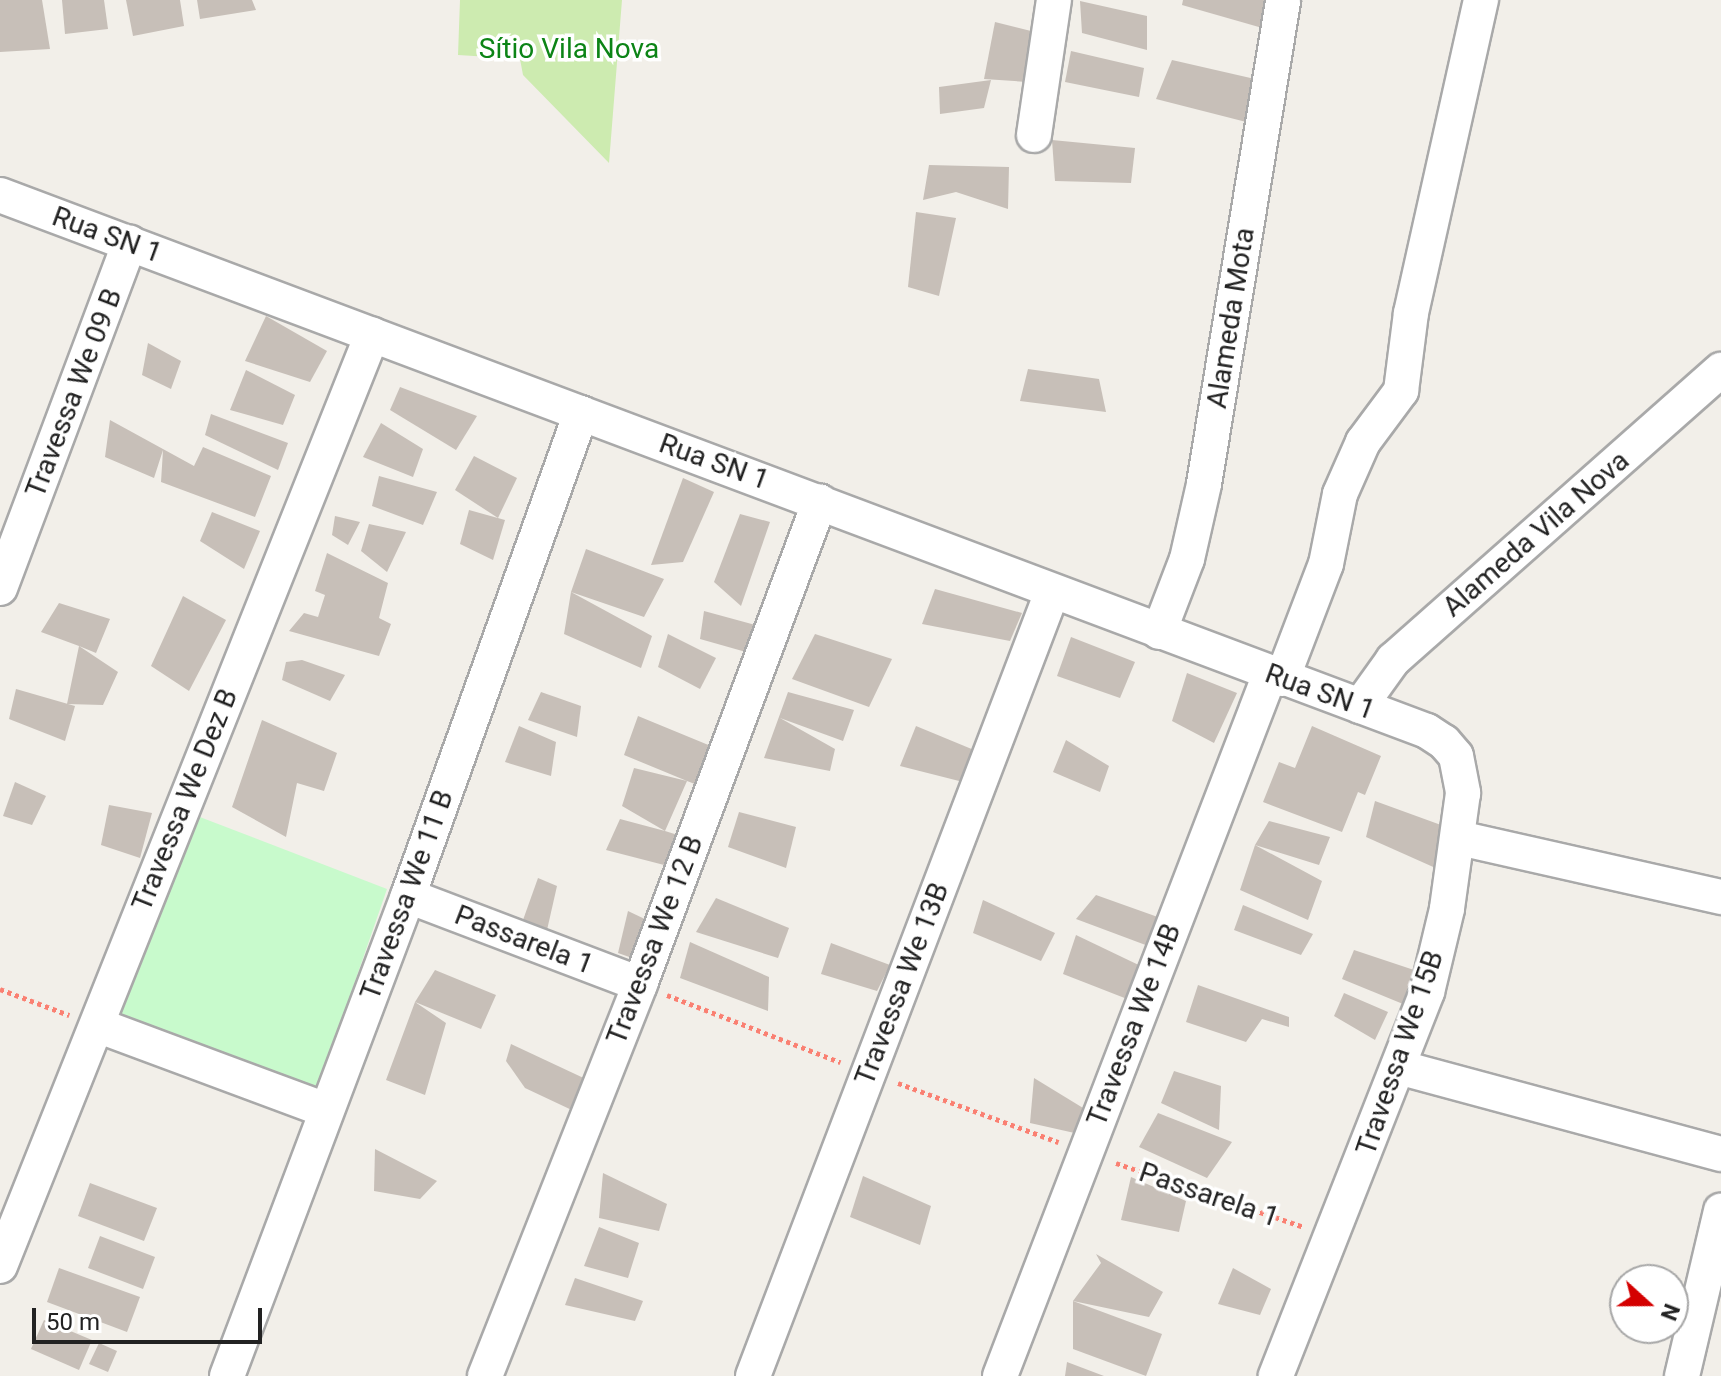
<!DOCTYPE html>
<meta charset="utf-8">
<style>
body{margin:0}
#map{position:relative;width:1721px;height:1376px;overflow:hidden;background:#f2efe9;font-family:Roboto,sans-serif}
div>[style]{position:absolute}
.grass>*{inset:0;background:#cdebb0}
.park>*{inset:0;background:#c8facc}
.building>*{inset:0;background:#c7bfb8}
.path>*{height:5px;margin-top:-2.5px;transform-origin:0;background:repeating-linear-gradient(90deg,#fa8072 0 4px,transparent 0 8px)}
.roads{filter:drop-shadow(2px 0 #a9a9a9) drop-shadow(-2px 0 #a9a9a9) drop-shadow(0 2px #a9a9a9) drop-shadow(0 -2px #a9a9a9)}
.street>*{height:34px;margin:-17px;padding:0 17px;transform-origin:17px;border-radius:17px;background:#fff}
span{translate:-50% -50%;white-space:nowrap;text-align:center;line-height:1.15;-webkit-text-stroke:7px #fff;paint-order:stroke}
.park-label{font-size:28px;color:#0c8416}
.street-label{font-size:28px;color:#222}
.north{position:absolute;left:1609px;top:1264px;width:80px;height:80px;box-sizing:border-box;background:#fff;border:2px solid #a7a7a7;border-radius:50%;rotate:111deg;font-size:22px;font-weight:700;line-height:32px;text-align:center;color:#222}
.north::after{content:'';display:block;margin:auto;width:28px;height:36px;background:#d40000;clip-path:polygon(50% 0,100% 100%,50% 72%,0 100%)}
.scale{position:absolute;left:32px;top:1308px;width:230px;height:36px;box-sizing:border-box;border:4px solid #222;border-top:0;padding-left:10px;font-size:24px;line-height:28px;white-space:nowrap;color:#222;-webkit-text-stroke:6px #fff;paint-order:stroke}
</style>
<div id="map">
<div class="grass">
<div style="clip-path:polygon(460px 0,622px 0,609px 163px,523px 75px,520px 59px,458px 55px)"></div>
</div>
<div class="park">
<div style="clip-path:polygon(192px 814px,387px 889px,316px 1094px,115px 1012px)"></div>
</div>
<div class="building">
<div style="clip-path:polygon(0 0,42px 0,50px 49px,0 52px)"></div>
<div style="clip-path:polygon(62px 0,104px 0,108px 29px,65px 34px)"></div>
<div style="clip-path:polygon(126px 0,180px 0,184px 26px,133px 36px)"></div>
<div style="clip-path:polygon(197px 0,252px 0,256px 10px,200px 19px)"></div>
<div style="clip-path:polygon(1183px 0,1274px 0,1273px 31px,1182px 5px)"></div>
<div style="clip-path:polygon(1080px 1px,1147px 16px,1147px 50px,1082px 33px)"></div>
<div style="clip-path:polygon(995px 22px,1031px 31px,1027px 82px,984px 79px)"></div>
<div style="clip-path:polygon(1071px 51px,1144px 68px,1139px 97px,1065px 82px)"></div>
<div style="clip-path:polygon(1172px 60px,1268px 82px,1258px 125px,1156px 99px)"></div>
<div style="clip-path:polygon(991px 80px,984px 108px,940px 114px,939px 87px)"></div>
<div style="clip-path:polygon(1052px 140px,1135px 148px,1131px 183px,1055px 181px)"></div>
<div style="clip-path:polygon(929px 165px,1009px 167px,1008px 209px,956px 192px,923px 200px)"></div>
<div style="clip-path:polygon(916px 212px,956px 218px,939px 296px,908px 287px)"></div>
<div style="clip-path:polygon(266px 316px,327px 351px,310px 382px,245px 361px)"></div>
<div style="clip-path:polygon(148px 343px,181px 361px,171px 389px,142px 375px)"></div>
<div style="clip-path:polygon(1028px 369px,1099px 379px,1106px 412px,1020px 401px)"></div>
<div style="clip-path:polygon(246px 370px,295px 395px,283px 425px,230px 410px)"></div>
<div style="clip-path:polygon(400px 387px,477px 416px,456px 450px,390px 410px)"></div>
<div style="clip-path:polygon(211px 414px,288px 443px,278px 470px,205px 435px)"></div>
<div style="clip-path:polygon(110px 420px,194px 466px,203px 447px,271px 476px,255px 517px,161px 482px,163px 450px,154px 478px,105px 457px)"></div>
<div style="clip-path:polygon(381px 423px,423px 449px,413px 477px,363px 457px)"></div>
<div style="clip-path:polygon(474px 456px,517px 478px,498px 518px,455px 490px)"></div>
<div style="clip-path:polygon(379px 476px,437px 492px,423px 525px,372px 506px)"></div>
<div style="clip-path:polygon(683px 478px,714px 492px,683px 562px,651px 565px)"></div>
<div style="clip-path:polygon(469px 510px,505px 520px,493px 560px,460px 544px)"></div>
<div style="clip-path:polygon(212px 512px,260px 531px,244px 569px,200px 541px)"></div>
<div style="clip-path:polygon(740px 514px,770px 522px,741px 606px,714px 582px)"></div>
<div style="clip-path:polygon(335px 516px,360px 522px,348px 545px,332px 535px)"></div>
<div style="clip-path:polygon(369px 524px,406px 532px,387px 572px,361px 551px)"></div>
<div style="clip-path:polygon(586px 549px,664px 579px,644px 617px,571px 592px,652px 636px,641px 668px,564px 634px,571px 592px)"></div>
<div style="clip-path:polygon(327px 553px,388px 583px,379px 618px,391px 624px,379px 656px,289px 631px,304px 613px,318px 617px,325px 595px,315px 591px)"></div>
<div style="clip-path:polygon(935px 589px,1022px 613px,1010px 641px,922px 624px)"></div>
<div style="clip-path:polygon(183px 596px,226px 620px,189px 691px,151px 666px)"></div>
<div style="clip-path:polygon(59px 603px,110px 619px,96px 653px,79px 646px,118px 672px,103px 705px,67px 704px,79px 646px,41px 632px)"></div>
<div style="clip-path:polygon(704px 611px,759px 626px,753px 654px,700px 639px)"></div>
<div style="clip-path:polygon(668px 634px,716px 658px,700px 689px,658px 667px)"></div>
<div style="clip-path:polygon(815px 634px,892px 659px,869px 707px,792px 679px)"></div>
<div style="clip-path:polygon(1071px 637px,1135px 662px,1120px 698px,1057px 676px)"></div>
<div style="clip-path:polygon(302px 660px,345px 675px,330px 701px,282px 680px,286px 662px)"></div>
<div style="clip-path:polygon(1187px 673px,1237px 693px,1214px 743px,1172px 721px)"></div>
<div style="clip-path:polygon(16px 689px,75px 706px,65px 741px,9px 719px)"></div>
<div style="clip-path:polygon(541px 692px,581px 706px,577px 737px,528px 720px)"></div>
<div style="clip-path:polygon(788px 692px,854px 710px,843px 741px,780px 718px,835px 749px,830px 771px,764px 758px)"></div>
<div style="clip-path:polygon(638px 716px,723px 751px,700px 786px,687px 781px,665px 831px,681px 836px,668px 866px,606px 850px,620px 819px,665px 831px,622px 806px,634px 768px,687px 781px,624px 755px)"></div>
<div style="clip-path:polygon(262px 720px,337px 753px,324px 791px,297px 783px,286px 837px,232px 807px)"></div>
<div style="clip-path:polygon(519px 726px,556px 742px,551px 776px,505px 762px)"></div>
<div style="clip-path:polygon(916px 726px,974px 750px,967px 783px,900px 766px)"></div>
<div style="clip-path:polygon(1312px 726px,1381px 756px,1365px 795px,1358px 792px,1342px 832px,1263px 802px,1279px 762px,1295px 768px)"></div>
<div style="clip-path:polygon(1066px 740px,1109px 766px,1100px 792px,1053px 772px)"></div>
<div style="clip-path:polygon(15px 782px,46px 796px,32px 825px,3px 816px)"></div>
<div style="clip-path:polygon(1375px 801px,1452px 829px,1440px 870px,1366px 837px)"></div>
<div style="clip-path:polygon(109px 805px,152px 813px,140px 858px,101px 845px)"></div>
<div style="clip-path:polygon(739px 812px,796px 827px,786px 868px,728px 847px)"></div>
<div style="clip-path:polygon(1269px 821px,1330px 837px,1319px 865px,1255px 845px,1322px 881px,1308px 920px,1240px 890px,1255px 845px)"></div>
<div style="clip-path:polygon(538px 878px,557px 886px,547px 930px,523px 920px)"></div>
<div style="clip-path:polygon(1096px 895px,1169px 921px,1159px 950px,1076px 919px)"></div>
<div style="clip-path:polygon(716px 898px,789px 928px,778px 958px,696px 932px)"></div>
<div style="clip-path:polygon(983px 900px,1055px 933px,1041px 961px,973px 933px)"></div>
<div style="clip-path:polygon(1243px 905px,1313px 934px,1301px 955px,1234px 930px)"></div>
<div style="clip-path:polygon(628px 911px,651px 922px,635px 959px,618px 953px)"></div>
<div style="clip-path:polygon(1076px 935px,1147px 969px,1140px 1004px,1063px 974px)"></div>
<div style="clip-path:polygon(690px 942px,769px 977px,768px 1011px,680px 978px)"></div>
<div style="clip-path:polygon(831px 943px,890px 965px,877px 991px,821px 974px)"></div>
<div style="clip-path:polygon(1354px 950px,1414px 970px,1403px 1004px,1342px 979px)"></div>
<div style="clip-path:polygon(435px 970px,496px 995px,481px 1029px,415px 1002px,446px 1023px,425px 1095px,386px 1080px,415px 1002px)"></div>
<div style="clip-path:polygon(1198px 985px,1289px 1017px,1289px 1027px,1262px 1019px,1246px 1042px,1186px 1022px)"></div>
<div style="clip-path:polygon(1344px 993px,1388px 1012px,1375px 1040px,1334px 1016px)"></div>
<div style="clip-path:polygon(511px 1044px,590px 1081px,576px 1112px,525px 1088px,506px 1061px)"></div>
<div style="clip-path:polygon(1174px 1071px,1221px 1086px,1219px 1130px,1161px 1103px)"></div>
<div style="clip-path:polygon(1034px 1078px,1088px 1111px,1088px 1136px,1030px 1123px)"></div>
<div style="clip-path:polygon(1158px 1113px,1232px 1142px,1207px 1178px,1139px 1147px)"></div>
<div style="clip-path:polygon(375px 1149px,437px 1181px,420px 1199px,374px 1191px)"></div>
<div style="clip-path:polygon(603px 1173px,667px 1204px,659px 1231px,599px 1218px)"></div>
<div style="clip-path:polygon(863px 1176px,931px 1206px,920px 1245px,850px 1217px)"></div>
<div style="clip-path:polygon(1131px 1177px,1186px 1201px,1179px 1232px,1121px 1220px)"></div>
<div style="clip-path:polygon(90px 1183px,157px 1208px,144px 1241px,78px 1216px)"></div>
<div style="clip-path:polygon(599px 1227px,639px 1243px,628px 1278px,584px 1266px)"></div>
<div style="clip-path:polygon(100px 1236px,155px 1257px,143px 1289px,88px 1268px)"></div>
<div style="clip-path:polygon(1096px 1254px,1163px 1292px,1149px 1317px,1073px 1301px,1101px 1263px)"></div>
<div style="clip-path:polygon(59px 1268px,140px 1297px,127px 1332px,47px 1302px)"></div>
<div style="clip-path:polygon(1233px 1268px,1271px 1289px,1260px 1315px,1218px 1304px)"></div>
<div style="clip-path:polygon(575px 1278px,643px 1301px,635px 1321px,565px 1305px)"></div>
<div style="clip-path:polygon(1073px 1301px,1162px 1334px,1146px 1376px,1073px 1349px)"></div>
<div style="clip-path:polygon(44px 1320px,92px 1340px,79px 1370px,31px 1349px)"></div>
<div style="clip-path:polygon(99px 1343px,117px 1351px,108px 1372px,89px 1364px)"></div>
<div style="clip-path:polygon(1067px 1362px,1104px 1376px,1065px 1376px)"></div>
</div>
<div class="path">
<div style="left:0;top:989px;width:74px;rotate:20.6deg"></div>
<div style="left:667px;top:995px;width:186px;rotate:21.2deg"></div>
<div style="left:898px;top:1083px;width:171px;rotate:20.2deg"></div>
<div style="left:1116px;top:1163px;width:199px;rotate:18.8deg"></div>
</div>
<div class="roads">
<div class="street">
<div style="left:1034px;top:135px;width:136px;rotate:-81.6deg"></div>
<div style="left:0;top:195px;width:1524px;rotate:20.59deg"></div>
<div style="left:1427px;top:731px;width:20px;rotate:33deg"></div>
<div style="left:1444px;top:742px;width:18px;rotate:49deg"></div>
<div style="left:1456px;top:756px;width:38px;rotate:79deg"></div>
<div style="left:1463px;top:793px;width:117px;rotate:97.9deg"></div>
<div style="left:1447px;top:909px;width:85px;rotate:103.5deg"></div>
<div style="left:1427px;top:992px;width:413px;rotate:111.5deg"></div>
<div style="left:0;top:588px;width:369px;rotate:-69.4deg"></div>
<div style="left:1159px;top:632px;width:78px;rotate:-69deg"></div>
<div style="left:1187px;top:559px;width:77px;rotate:-77.2deg"></div>
<div style="left:1204px;top:484px;width:490px;rotate:-80.7deg"></div>
<div style="left:1282px;top:679px;width:123px;rotate:-69.1deg"></div>
<div style="left:1326px;top:564px;width:71px;rotate:-78.7deg"></div>
<div style="left:1340px;top:494px;width:57px;rotate:-66.1deg"></div>
<div style="left:1363px;top:442px;width:64px;rotate:-53.3deg"></div>
<div style="left:1401px;top:391px;width:79px;rotate:-82.7deg"></div>
<div style="left:1411px;top:313px;width:321px;rotate:-77.4deg"></div>
<div style="left:1360px;top:706px;width:57px;rotate:-54.3deg"></div>
<div style="left:1393px;top:660px;width:438px;rotate:-41.5deg"></div>
<div style="left:1459px;top:838px;width:269px;rotate:12.7deg"></div>
<div style="left:408px;top:896px;width:248px;rotate:20.8deg"></div>
<div style="left:97px;top:1025px;width:244px;rotate:20.4deg"></div>
<div style="left:1402px;top:1068px;width:330px;rotate:15.1deg"></div>
<div style="left:0;top:1266px;width:1003px;rotate:-68.22deg"></div>
<div style="left:227px;top:1376px;width:513px;rotate:-69.34deg"></div>
<div style="left:408px;top:896px;width:513px;rotate:-70.29deg"></div>
<div style="left:485px;top:1376px;width:422px;rotate:-68.4deg"></div>
<div style="left:640px;top:984px;width:515px;rotate:-69.56deg"></div>
<div style="left:753px;top:1376px;width:839px;rotate:-69.12deg"></div>
<div style="left:1000px;top:1376px;width:752px;rotate:-68.96deg"></div>
<div style="left:1682px;top:1376px;width:170px;rotate:-76.7deg"></div>
</div>
</div>
<div class="park-label">
<span style="left:569px;top:49px">Sítio Vila Nova</span>
</div>
<div class="street-label">
<span style="left:107px;top:235px;rotate:20deg">Rua SN 1</span>
<span style="left:1231px;top:318px;rotate:-81deg">Alameda Mota</span>
<span style="left:74px;top:393px;rotate:-69deg">Travessa We 09 B</span>
<span style="left:714px;top:462px;rotate:20deg">Rua SN 1</span>
<span style="left:1536px;top:534px;rotate:-41deg">Alameda Vila Nova</span>
<span style="left:1320px;top:692px;rotate:20deg">Rua SN 1</span>
<span style="left:185px;top:800px;rotate:-68deg">Travessa We Dez B</span>
<span style="left:407px;top:895px;rotate:-70deg">Travessa We 11 B</span>
<span style="left:524px;top:940px;rotate:21deg">Passarela 1</span>
<span style="left:655px;top:940px;rotate:-69deg">Travessa We 12 B</span>
<span style="left:902px;top:984px;rotate:-69deg">Travessa We 13B</span>
<span style="left:1134px;top:1025px;rotate:-69deg">Travessa We 14B</span>
<span style="left:1400px;top:1053px;rotate:-71deg">Travessa We 15B</span>
<span style="left:1209px;top:1195px;rotate:19deg">Passarela 1</span>
</div>
<div class="north">N</div>
<div class="scale">50 m</div>
</div>
